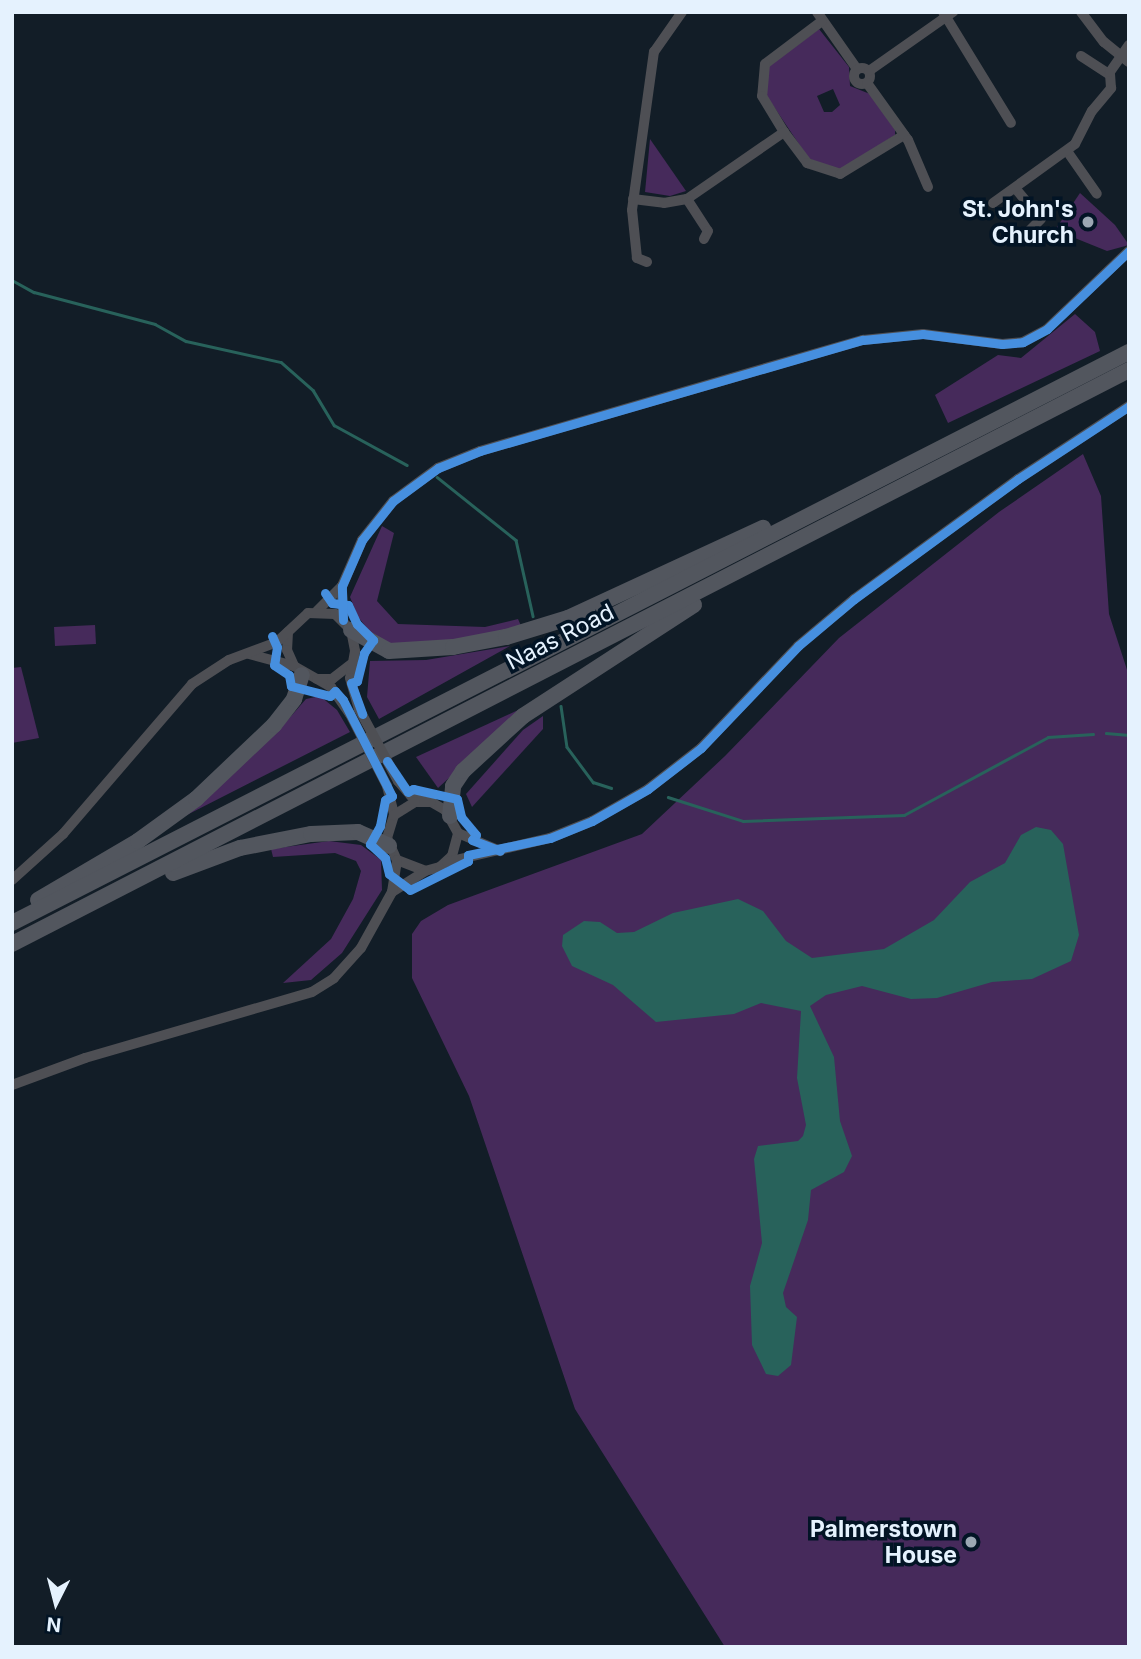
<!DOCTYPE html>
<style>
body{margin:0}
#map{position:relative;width:1141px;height:1659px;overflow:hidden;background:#121d27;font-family:Inter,sans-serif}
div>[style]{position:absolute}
.green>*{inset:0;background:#462a5b}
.water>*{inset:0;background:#28625b}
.stream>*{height:2.5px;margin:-1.25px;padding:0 1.25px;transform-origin:1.25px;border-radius:1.25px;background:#28625b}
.minor>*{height:10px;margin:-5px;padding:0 5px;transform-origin:5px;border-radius:5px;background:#4e4f54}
.minor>.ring{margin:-5px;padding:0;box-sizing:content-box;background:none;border:10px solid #4e4f54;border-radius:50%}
.highway>*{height:16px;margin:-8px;padding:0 8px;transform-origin:8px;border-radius:8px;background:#52565e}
.minor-bridge>*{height:10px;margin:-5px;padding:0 5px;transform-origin:5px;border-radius:5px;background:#4e4f54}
.cycleway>*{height:9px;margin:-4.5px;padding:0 4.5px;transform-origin:4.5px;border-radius:4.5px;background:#468fdf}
.dots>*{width:19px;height:19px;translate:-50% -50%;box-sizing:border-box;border:4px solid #021425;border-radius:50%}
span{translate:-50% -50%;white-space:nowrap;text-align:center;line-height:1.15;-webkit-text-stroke:7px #021425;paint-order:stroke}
.poi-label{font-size:23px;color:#e5f2fe;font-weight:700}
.right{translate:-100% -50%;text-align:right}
.street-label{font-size:23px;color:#e5f2fe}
.frame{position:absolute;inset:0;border:14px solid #e5f2fe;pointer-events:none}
.north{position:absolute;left:21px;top:1568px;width:70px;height:70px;-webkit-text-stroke:5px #021425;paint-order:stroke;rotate:186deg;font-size:19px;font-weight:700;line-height:28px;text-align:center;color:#e5f2fe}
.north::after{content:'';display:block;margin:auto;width:24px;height:32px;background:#e5f2fe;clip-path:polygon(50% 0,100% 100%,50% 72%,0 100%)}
</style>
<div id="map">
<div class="green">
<div style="clip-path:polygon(evenodd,819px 29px,849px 67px,850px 86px,870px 94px,895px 130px,895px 135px,840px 170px,809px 159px,764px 92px,769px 66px,819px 29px,833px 89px,840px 105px,832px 112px,824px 112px,817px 96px,833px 89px)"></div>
<div style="clip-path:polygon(650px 139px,686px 191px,670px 196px,645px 192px)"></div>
<div style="clip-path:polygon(1080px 193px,1115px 225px,1129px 245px,1107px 251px,1055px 230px)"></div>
<div style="clip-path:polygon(1075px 314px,1095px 332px,1100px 351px,948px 423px,935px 395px,998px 355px,1021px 358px)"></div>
<div style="clip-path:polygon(1083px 454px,1101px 496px,1109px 614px,1129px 676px,1129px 1647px,725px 1647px,575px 1409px,469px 1096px,412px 978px,412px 934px,421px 921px,448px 905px,642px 834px,725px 756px,839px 638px,999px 512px)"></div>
<div style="clip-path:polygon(382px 526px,394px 533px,377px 601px,398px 624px,485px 627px,518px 619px,522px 628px,440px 645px,382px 646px,358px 617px,350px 597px)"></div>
<div style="clip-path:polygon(95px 625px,96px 644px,55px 646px,54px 627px)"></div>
<div style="clip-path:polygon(510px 646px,379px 719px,367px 697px,370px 661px,426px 660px)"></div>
<div style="clip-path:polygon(21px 667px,39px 738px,12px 743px,12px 668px)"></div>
<div style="clip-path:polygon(320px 696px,337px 710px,350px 732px,179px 819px,279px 730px,306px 699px)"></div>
<div style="clip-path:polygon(529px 705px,438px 788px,416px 757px)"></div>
<div style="clip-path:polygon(543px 716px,543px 729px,472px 807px,466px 794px,523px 730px)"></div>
<div style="clip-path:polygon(329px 841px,361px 845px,381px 860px,382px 890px,342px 953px,311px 980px,283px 983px,331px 939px,353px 899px,361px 871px,356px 861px,335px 853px,273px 857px,271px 849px)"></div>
</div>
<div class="water">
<div style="clip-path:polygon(1036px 827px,1051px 830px,1063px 844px,1079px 935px,1071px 961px,1032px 979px,992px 982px,937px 998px,911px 999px,862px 986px,826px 995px,810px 1006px,834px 1057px,840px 1121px,852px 1156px,844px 1172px,811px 1190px,808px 1220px,783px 1293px,786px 1307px,797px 1317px,791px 1365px,778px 1376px,766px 1374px,752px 1345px,750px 1286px,762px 1243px,754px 1159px,758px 1146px,798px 1141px,803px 1136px,806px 1125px,797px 1078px,801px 1011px,761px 1003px,734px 1014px,656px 1022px,613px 985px,572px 966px,562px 946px,563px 935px,584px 921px,600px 922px,617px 933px,634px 932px,673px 913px,738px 899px,763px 911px,786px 941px,812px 958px,884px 949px,934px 920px,970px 882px,1005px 863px,1021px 835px)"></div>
</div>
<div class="stream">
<div style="left:12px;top:280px;width:25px;rotate:29deg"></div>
<div style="left:34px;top:292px;width:125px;rotate:14.8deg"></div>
<div style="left:155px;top:324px;width:35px;rotate:29deg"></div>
<div style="left:186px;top:341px;width:97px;rotate:12.5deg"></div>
<div style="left:281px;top:362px;width:43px;rotate:41.2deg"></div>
<div style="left:313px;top:390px;width:41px;rotate:59deg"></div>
<div style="left:334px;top:425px;width:83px;rotate:28.7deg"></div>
<div style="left:437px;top:477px;width:101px;rotate:38.6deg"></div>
<div style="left:516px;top:540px;width:78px;rotate:77.4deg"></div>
<div style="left:561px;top:706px;width:41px;rotate:81.7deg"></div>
<div style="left:567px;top:747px;width:44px;rotate:53.4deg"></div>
<div style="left:593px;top:782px;width:19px;rotate:18deg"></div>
<div style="left:1106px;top:733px;width:23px;rotate:5deg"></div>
<div style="left:668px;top:797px;width:79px;rotate:17.7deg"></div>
<div style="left:743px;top:821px;width:161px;rotate:-2.1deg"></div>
<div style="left:904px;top:815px;width:164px;rotate:-28.4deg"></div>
<div style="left:1048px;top:737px;width:45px;rotate:-3.8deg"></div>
</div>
<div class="minor">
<div style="left:817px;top:12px;width:70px;rotate:54.9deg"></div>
<div style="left:943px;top:12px;width:130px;rotate:58.5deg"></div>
<div style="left:1081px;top:12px;width:38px;rotate:53deg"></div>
<div style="left:1104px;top:42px;width:32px;rotate:39deg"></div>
<div style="left:822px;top:21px;width:71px;rotate:143deg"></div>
<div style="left:765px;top:64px;width:32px;rotate:95deg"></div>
<div style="left:762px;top:96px;width:42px;rotate:58.6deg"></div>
<div style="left:784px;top:132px;width:39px;rotate:53deg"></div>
<div style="left:807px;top:163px;width:35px;rotate:18deg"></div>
<div style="left:840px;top:174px;width:75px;rotate:-31.4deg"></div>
<div style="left:1081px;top:56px;width:33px;rotate:33deg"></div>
<div class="ring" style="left:854px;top:68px;width:6px;height:6px"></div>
<div style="left:869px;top:71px;width:103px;rotate:-35.1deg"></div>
<div style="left:867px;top:83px;width:70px;rotate:54.3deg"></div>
<div style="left:908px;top:140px;width:51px;rotate:66.9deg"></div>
<div style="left:1067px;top:151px;width:52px;rotate:55.1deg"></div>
<div style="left:1015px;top:188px;width:40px;rotate:50deg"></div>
<div style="left:1041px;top:219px;width:25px;rotate:135deg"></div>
<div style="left:633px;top:199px;width:31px;rotate:7deg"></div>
<div style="left:664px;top:203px;width:23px;rotate:-10deg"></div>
<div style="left:687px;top:199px;width:118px;rotate:-34.6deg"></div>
<div style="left:687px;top:199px;width:38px;rotate:57deg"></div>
<div style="left:708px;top:231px;width:9px;rotate:117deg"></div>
<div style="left:993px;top:203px;width:101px;rotate:-35.7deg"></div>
<div style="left:1075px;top:144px;width:37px;rotate:-63deg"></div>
<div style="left:1092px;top:111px;width:30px;rotate:-50deg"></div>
<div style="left:1111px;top:88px;width:16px;rotate:-94deg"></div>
<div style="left:1110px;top:72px;width:33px;rotate:-55deg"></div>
<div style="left:647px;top:262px;width:11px;rotate:-158deg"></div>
<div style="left:637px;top:258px;width:48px;rotate:-95.9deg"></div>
<div style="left:632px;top:210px;width:160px;rotate:-82.1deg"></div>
<div style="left:654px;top:52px;width:49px;rotate:-55deg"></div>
<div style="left:317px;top:611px;width:35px;rotate:-45deg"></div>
<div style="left:343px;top:620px;width:34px;rotate:-92deg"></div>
<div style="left:342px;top:586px;width:50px;rotate:-66.5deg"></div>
<div style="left:362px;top:540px;width:50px;rotate:-51.5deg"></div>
<div style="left:393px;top:501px;width:56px;rotate:-36.3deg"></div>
<div style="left:438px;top:468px;width:45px;rotate:-22deg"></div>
<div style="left:480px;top:451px;width:399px;rotate:-16.2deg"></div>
<div style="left:863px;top:340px;width:60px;rotate:-5.7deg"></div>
<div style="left:923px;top:334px;width:80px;rotate:7.2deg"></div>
<div style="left:1002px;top:344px;width:21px;rotate:-5deg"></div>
<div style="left:1023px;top:342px;width:27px;rotate:-28deg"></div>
<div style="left:1047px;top:329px;width:113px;rotate:-43.6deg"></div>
<div style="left:288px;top:632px;width:18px;rotate:93deg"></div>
<div style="left:287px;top:650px;width:17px;rotate:66deg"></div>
<div style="left:294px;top:666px;width:43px;rotate:29.6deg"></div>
<div style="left:331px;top:687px;width:33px;rotate:55deg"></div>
<div style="left:249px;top:654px;width:47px;rotate:14.9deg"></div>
<div style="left:317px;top:679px;width:15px"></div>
<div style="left:332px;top:679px;width:23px;rotate:-38deg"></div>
<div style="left:398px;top:781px;width:20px;rotate:49deg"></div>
<div style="left:411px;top:796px;width:12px;rotate:20deg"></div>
<div style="left:387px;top:786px;width:30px;rotate:76deg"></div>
<div style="left:394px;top:815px;width:24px;rotate:107deg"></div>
<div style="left:387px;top:838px;width:24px;rotate:66deg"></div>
<div style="left:397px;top:860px;width:30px;rotate:21deg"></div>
<div style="left:425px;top:871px;width:16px;rotate:-15deg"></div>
<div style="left:440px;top:867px;width:16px;rotate:-43deg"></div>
<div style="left:452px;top:856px;width:24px;rotate:-75deg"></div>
<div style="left:458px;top:833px;width:26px;rotate:-119deg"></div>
<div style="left:445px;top:810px;width:16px;rotate:-150deg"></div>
<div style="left:431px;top:802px;width:16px;rotate:180deg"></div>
<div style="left:415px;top:802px;width:25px;rotate:148deg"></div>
<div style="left:458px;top:833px;width:46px;rotate:23.2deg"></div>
<div style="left:447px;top:862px;width:106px;rotate:-13.1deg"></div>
<div style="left:550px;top:838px;width:45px;rotate:-22deg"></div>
<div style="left:592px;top:821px;width:64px;rotate:-29.7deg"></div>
<div style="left:648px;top:789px;width:67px;rotate:-37.7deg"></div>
<div style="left:701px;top:748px;width:141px;rotate:-46.4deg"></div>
<div style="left:798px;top:646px;width:73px;rotate:-40deg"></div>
<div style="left:854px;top:599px;width:203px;rotate:-36.2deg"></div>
<div style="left:1018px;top:479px;width:133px;rotate:-33.3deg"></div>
<div style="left:12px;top:880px;width:69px;rotate:-42deg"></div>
<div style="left:63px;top:834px;width:198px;rotate:-49.3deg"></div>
<div style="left:192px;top:684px;width:44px;rotate:-33deg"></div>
<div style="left:229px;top:660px;width:51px;rotate:-20.6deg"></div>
<div style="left:277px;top:642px;width:42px;rotate:-43.1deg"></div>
<div style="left:308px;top:613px;width:27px;rotate:2deg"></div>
<div style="left:335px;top:614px;width:23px;rotate:45deg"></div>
<div style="left:351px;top:630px;width:21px;rotate:79deg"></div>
<div style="left:355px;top:651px;width:27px;rotate:100deg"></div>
<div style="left:350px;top:678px;width:32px;rotate:74deg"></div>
<div style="left:392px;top:892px;width:39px;rotate:-32deg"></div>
<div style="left:12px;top:1085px;width:78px;rotate:-20.3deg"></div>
<div style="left:85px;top:1058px;width:236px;rotate:-16.2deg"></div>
<div style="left:312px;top:992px;width:26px;rotate:-32deg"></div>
<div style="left:334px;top:978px;width:40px;rotate:-48deg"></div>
<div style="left:361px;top:948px;width:64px;rotate:-61deg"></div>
<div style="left:392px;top:892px;width:32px;rotate:-81deg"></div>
</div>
<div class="highway">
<div style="left:351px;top:630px;width:43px;rotate:28.9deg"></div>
<div style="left:389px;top:651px;width:64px;rotate:-3.6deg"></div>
<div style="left:453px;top:647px;width:54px;rotate:-10.7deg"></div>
<div style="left:506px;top:637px;width:65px;rotate:-17deg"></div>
<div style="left:568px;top:618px;width:215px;rotate:-24.8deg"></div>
<div style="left:450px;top:816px;width:30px;rotate:-84deg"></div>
<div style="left:453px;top:786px;width:18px;rotate:-56deg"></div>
<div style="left:463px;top:771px;width:81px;rotate:-42.5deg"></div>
<div style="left:523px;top:716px;width:204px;rotate:-33deg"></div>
<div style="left:173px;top:873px;width:72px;rotate:-20.5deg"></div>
<div style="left:240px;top:848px;width:72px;rotate:-11.2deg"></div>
<div style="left:311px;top:834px;width:47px;rotate:-2.4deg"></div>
<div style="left:358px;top:832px;width:34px;rotate:24deg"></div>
<div style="left:38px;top:900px;width:116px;rotate:-30.5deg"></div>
<div style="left:138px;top:841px;width:72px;rotate:-35.9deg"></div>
<div style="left:196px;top:799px;width:108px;rotate:-43.5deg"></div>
<div style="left:274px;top:725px;width:33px;rotate:-52deg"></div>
<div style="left:294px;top:699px;width:25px;rotate:-72deg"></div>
<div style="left:12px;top:923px;width:1254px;rotate:-27.08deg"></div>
<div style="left:12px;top:944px;width:1256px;rotate:-27.2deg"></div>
</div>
<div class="minor-bridge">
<div style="left:359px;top:709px;width:82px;rotate:61.6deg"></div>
<div style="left:350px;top:714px;width:81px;rotate:62.8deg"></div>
</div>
<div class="cycleway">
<div style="left:325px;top:593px;width:12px;rotate:55deg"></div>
<div style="left:332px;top:603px;width:16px;rotate:7deg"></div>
<div style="left:348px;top:605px;width:21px;rotate:65deg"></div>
<div style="left:357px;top:624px;width:23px;rotate:45deg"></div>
<div style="left:373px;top:640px;width:16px;rotate:125deg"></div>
<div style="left:364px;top:653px;width:29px;rotate:104deg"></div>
<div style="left:357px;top:681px;width:6px;rotate:162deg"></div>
<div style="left:351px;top:683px;width:33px;rotate:70deg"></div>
<div style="left:343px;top:620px;width:34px;rotate:-92deg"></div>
<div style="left:342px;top:586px;width:50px;rotate:-66.5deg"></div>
<div style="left:362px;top:540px;width:50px;rotate:-51.5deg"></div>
<div style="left:393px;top:501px;width:56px;rotate:-36.3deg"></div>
<div style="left:438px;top:468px;width:45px;rotate:-22deg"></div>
<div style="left:480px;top:451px;width:399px;rotate:-16.2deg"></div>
<div style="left:863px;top:340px;width:60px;rotate:-5.7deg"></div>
<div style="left:923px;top:334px;width:80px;rotate:7.2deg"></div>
<div style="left:1002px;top:344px;width:21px;rotate:-5deg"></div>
<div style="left:1023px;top:342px;width:27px;rotate:-28deg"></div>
<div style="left:1047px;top:329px;width:113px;rotate:-43.6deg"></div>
<div style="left:272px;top:636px;width:12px;rotate:66deg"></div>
<div style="left:277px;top:647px;width:18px;rotate:99deg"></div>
<div style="left:274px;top:665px;width:18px;rotate:34deg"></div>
<div style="left:289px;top:675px;width:11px;rotate:80deg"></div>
<div style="left:291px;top:686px;width:40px;rotate:14.4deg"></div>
<div style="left:330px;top:696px;width:7px;rotate:-45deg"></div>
<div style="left:335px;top:691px;width:12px;rotate:48deg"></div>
<div style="left:343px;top:700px;width:108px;rotate:63deg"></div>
<div style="left:392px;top:796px;width:8px;rotate:150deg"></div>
<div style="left:385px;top:800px;width:26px;rotate:101deg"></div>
<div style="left:380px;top:826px;width:21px;rotate:119deg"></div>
<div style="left:370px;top:844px;width:21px;rotate:43deg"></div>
<div style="left:385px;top:858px;width:16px;rotate:76deg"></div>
<div style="left:389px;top:874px;width:26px;rotate:37deg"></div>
<div style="left:410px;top:890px;width:65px;rotate:-26.6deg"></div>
<div style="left:468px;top:861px;width:6px;rotate:-90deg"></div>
<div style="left:468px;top:855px;width:84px;rotate:-11.7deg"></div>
<div style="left:550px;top:838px;width:45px;rotate:-22deg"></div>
<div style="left:592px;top:821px;width:64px;rotate:-29.7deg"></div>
<div style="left:648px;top:789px;width:67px;rotate:-37.7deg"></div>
<div style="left:701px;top:748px;width:141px;rotate:-46.4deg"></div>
<div style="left:798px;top:646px;width:73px;rotate:-40deg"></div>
<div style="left:854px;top:599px;width:203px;rotate:-36.2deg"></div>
<div style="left:1018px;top:479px;width:133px;rotate:-33.3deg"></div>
<div style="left:387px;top:761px;width:37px;rotate:56deg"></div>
<div style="left:408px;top:792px;width:6px;rotate:-31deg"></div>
<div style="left:413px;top:789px;width:45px;rotate:12.8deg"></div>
<div style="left:457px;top:799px;width:18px;rotate:77deg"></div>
<div style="left:461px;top:817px;width:23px;rotate:50deg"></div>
<div style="left:476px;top:835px;width:6px;rotate:129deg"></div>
<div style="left:472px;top:840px;width:30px;rotate:21deg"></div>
</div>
<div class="dots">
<div style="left:1088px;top:222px;background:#9ba7b3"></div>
<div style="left:971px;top:1542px;background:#9ba7b3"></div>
</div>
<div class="poi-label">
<span class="right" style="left:1074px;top:222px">St. John's<br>Church</span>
<span class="right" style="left:957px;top:1542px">Palmerstown<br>House</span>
</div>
<div class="street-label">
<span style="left:560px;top:637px;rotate:-27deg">Naas Road</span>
</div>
<div class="frame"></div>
<div class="north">N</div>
</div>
